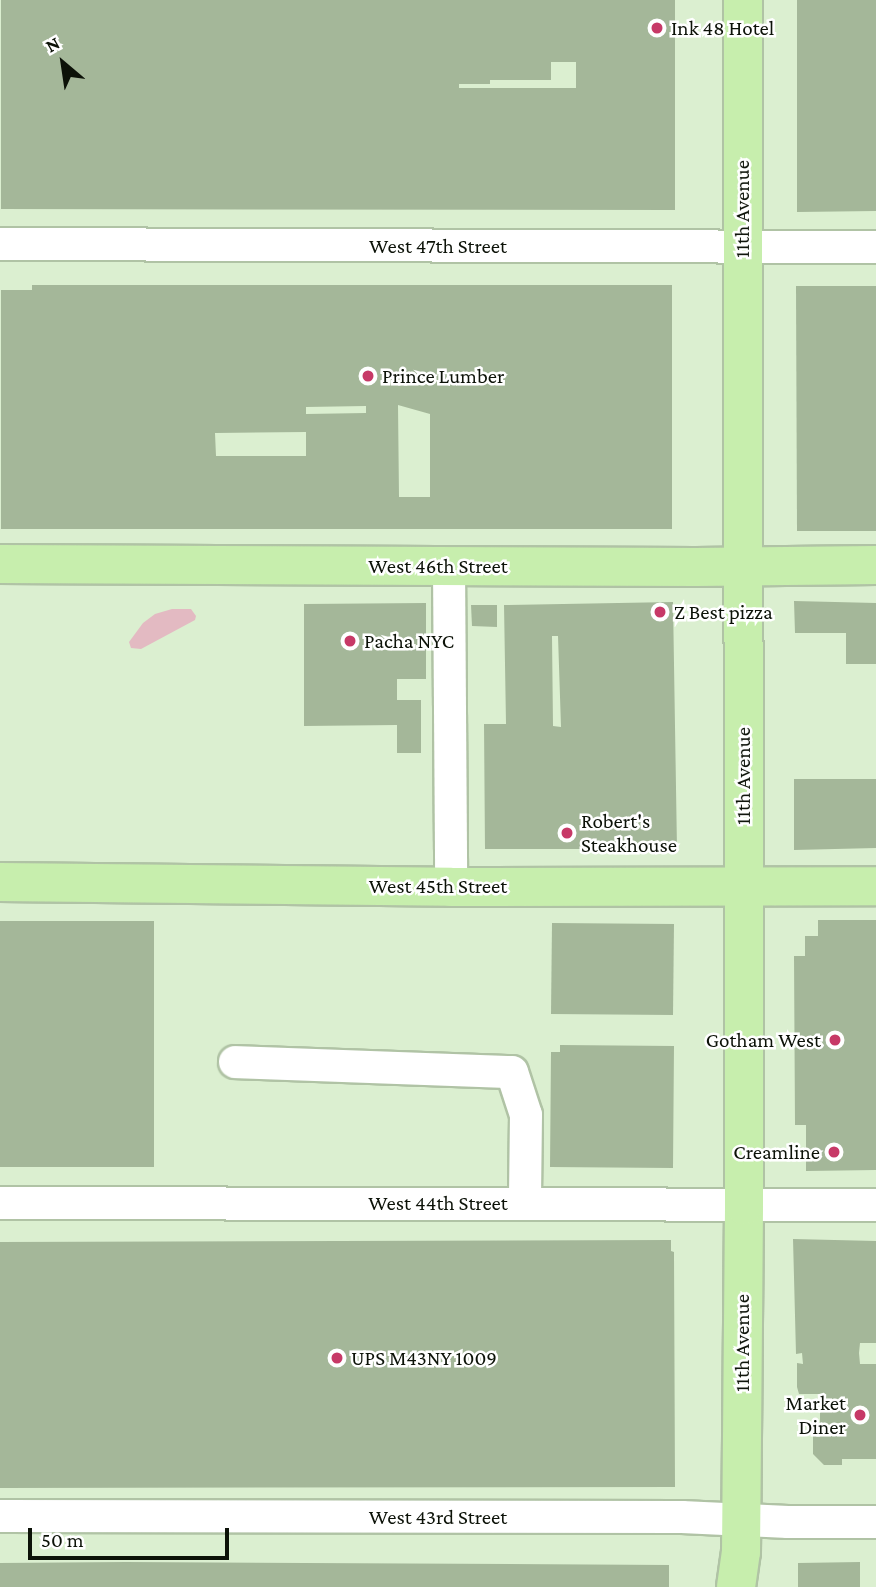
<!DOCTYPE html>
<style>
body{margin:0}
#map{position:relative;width:876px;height:1587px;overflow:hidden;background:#dbefd0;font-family:"Crimson Pro",serif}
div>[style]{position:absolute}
.green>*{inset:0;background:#e3bac2}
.building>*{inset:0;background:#a4b799}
.roads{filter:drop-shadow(2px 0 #b0c3a5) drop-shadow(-2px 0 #b0c3a5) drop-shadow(0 2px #b0c3a5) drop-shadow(0 -2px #b0c3a5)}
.minor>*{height:32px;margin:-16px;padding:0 16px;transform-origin:16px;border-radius:16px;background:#fff}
.major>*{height:38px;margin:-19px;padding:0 19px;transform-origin:19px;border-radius:19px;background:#c7eead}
.dots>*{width:19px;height:19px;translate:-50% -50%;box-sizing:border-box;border:4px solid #fff;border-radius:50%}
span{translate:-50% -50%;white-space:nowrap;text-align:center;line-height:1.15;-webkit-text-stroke:5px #fff;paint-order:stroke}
.poi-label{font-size:21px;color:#0c1208}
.left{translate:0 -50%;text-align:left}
.right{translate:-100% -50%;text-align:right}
.street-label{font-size:21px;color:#0c1208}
.north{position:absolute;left:28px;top:28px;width:70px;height:70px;-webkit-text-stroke:5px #fff;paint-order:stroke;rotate:331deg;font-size:19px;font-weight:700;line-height:28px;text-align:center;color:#0c1208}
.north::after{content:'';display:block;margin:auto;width:24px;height:32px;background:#0c1208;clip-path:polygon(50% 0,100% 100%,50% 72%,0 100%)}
.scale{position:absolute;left:28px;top:1528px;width:201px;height:32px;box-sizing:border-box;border:4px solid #0c1208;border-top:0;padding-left:9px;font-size:21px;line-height:24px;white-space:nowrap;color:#0c1208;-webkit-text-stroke:5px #fff;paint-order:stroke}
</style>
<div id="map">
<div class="green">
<div style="clip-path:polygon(172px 609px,191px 609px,196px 616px,195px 620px,141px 649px,131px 648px,129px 642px,143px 623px,155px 614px)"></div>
</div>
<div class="building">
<div style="clip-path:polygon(evenodd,1px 0,675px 0,675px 210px,1px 209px,1px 0,551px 62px,576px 62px,576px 88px,459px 88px,459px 84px,490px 84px,490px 80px,551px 80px,551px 62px)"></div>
<div style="clip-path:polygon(797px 0,876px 0,876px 211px,797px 212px)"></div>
<div style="clip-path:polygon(evenodd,32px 285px,672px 285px,672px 529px,1px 529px,1px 290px,32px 290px,32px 285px,398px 405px,430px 414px,430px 497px,399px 497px,398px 405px,32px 285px,366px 406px,366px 413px,306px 414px,306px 407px,366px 406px,32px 285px,306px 432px,306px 456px,216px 456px,215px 433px,306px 432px)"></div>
<div style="clip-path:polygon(796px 286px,876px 286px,876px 531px,797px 531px)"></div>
<div style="clip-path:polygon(794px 601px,876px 603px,876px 664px,846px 664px,846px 633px,795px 633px)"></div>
<div style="clip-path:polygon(evenodd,673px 602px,677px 849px,485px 849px,484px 724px,506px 724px,504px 605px,673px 602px,552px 636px,558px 636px,561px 727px,553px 726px,552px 636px)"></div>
<div style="clip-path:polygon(426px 603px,426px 679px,397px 679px,397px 700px,421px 700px,421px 753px,397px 753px,397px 725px,304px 726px,304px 604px)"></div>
<div style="clip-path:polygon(471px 605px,497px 605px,497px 627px,472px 626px)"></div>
<div style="clip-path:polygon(794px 779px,876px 779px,876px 848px,794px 850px)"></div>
<div style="clip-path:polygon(818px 920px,876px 920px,876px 1170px,806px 1171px,806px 1125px,795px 1125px,794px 956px,805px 956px,805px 936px,818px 936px)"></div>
<div style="clip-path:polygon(0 921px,154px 921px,154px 1167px,0 1167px)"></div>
<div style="clip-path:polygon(552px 923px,674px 924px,673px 1015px,551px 1014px)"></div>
<div style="clip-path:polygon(560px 1045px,674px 1046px,673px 1168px,550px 1167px,551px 1052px,560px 1052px)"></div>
<div style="clip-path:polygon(793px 1239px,876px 1241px,876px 1343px,860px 1343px,859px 1353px,860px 1364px,876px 1364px,876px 1459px,842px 1459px,842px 1465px,824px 1465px,813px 1454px,813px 1436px,820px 1436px,820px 1394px,799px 1394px,797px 1387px,797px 1363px,803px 1364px,802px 1353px,796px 1354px)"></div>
<div style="clip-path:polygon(671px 1240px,671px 1251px,674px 1252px,675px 1487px,0 1488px,0 1242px)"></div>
<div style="clip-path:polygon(126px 1562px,669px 1565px,669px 1587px,0 1587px,0 1563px)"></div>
<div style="clip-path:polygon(860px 1562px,860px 1587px,798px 1587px,798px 1563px)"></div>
</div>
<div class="roads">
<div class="minor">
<div style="left:0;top:244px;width:876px;rotate:0.2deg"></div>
<div style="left:449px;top:566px;width:321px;rotate:89.6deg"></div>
<div style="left:235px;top:1062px;width:277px;rotate:2.1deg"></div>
<div style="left:512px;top:1072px;width:45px;rotate:72deg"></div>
<div style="left:526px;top:1115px;width:88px;rotate:90.7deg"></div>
<div style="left:0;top:1203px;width:876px;rotate:0.13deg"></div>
<div style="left:0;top:1516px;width:682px;rotate:0.08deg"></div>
<div style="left:682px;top:1517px;width:106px;rotate:2.7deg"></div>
<div style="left:788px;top:1522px;width:88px"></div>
</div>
<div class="major">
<div style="left:0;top:564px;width:696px;rotate:0.25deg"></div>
<div style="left:696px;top:567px;width:180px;rotate:-0.6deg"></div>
<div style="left:0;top:882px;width:451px;rotate:0.6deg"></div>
<div style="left:451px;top:887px;width:425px;rotate:-0.1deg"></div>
<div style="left:736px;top:1587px;width:35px;rotate:-82deg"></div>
<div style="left:741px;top:1552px;width:347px;rotate:-89.5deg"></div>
<div style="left:744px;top:1205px;width:1205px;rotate:-90.05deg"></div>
</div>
</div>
<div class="dots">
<div style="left:657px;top:28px;background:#c73967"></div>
<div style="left:368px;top:376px;background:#c73967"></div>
<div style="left:660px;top:612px;background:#c73967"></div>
<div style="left:350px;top:641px;background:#c73967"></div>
<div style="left:567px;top:833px;background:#c73967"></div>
<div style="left:835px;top:1040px;background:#c73967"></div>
<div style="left:834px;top:1152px;background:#c73967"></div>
<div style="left:337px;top:1358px;background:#c73967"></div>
<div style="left:860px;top:1415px;background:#c73967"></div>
</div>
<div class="poi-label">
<span class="left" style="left:671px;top:28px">Ink 48 Hotel</span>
<span class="left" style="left:382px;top:376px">Prince Lumber</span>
<span class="left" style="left:674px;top:612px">Z Best pizza</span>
<span class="left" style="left:364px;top:641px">Pacha NYC</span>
<span class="left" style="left:581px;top:833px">Robert's<br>Steakhouse</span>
<span class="right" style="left:821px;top:1040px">Gotham West</span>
<span class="right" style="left:820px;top:1152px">Creamline</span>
<span class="left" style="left:351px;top:1358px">UPS M43NY 1009</span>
<span class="right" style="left:846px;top:1415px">Market<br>Diner</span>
</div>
<div class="street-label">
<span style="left:742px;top:209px;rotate:-90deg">11th Avenue</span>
<span style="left:438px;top:246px">West 47th Street</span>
<span style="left:438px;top:566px">West 46th Street</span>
<span style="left:743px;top:776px;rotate:-90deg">11th Avenue</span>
<span style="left:438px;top:886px">West 45th Street</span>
<span style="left:438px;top:1203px">West 44th Street</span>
<span style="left:742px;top:1343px;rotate:-90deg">11th Avenue</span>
<span style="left:438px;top:1517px">West 43rd Street</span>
</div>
<div class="north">N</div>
<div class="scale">50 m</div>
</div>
